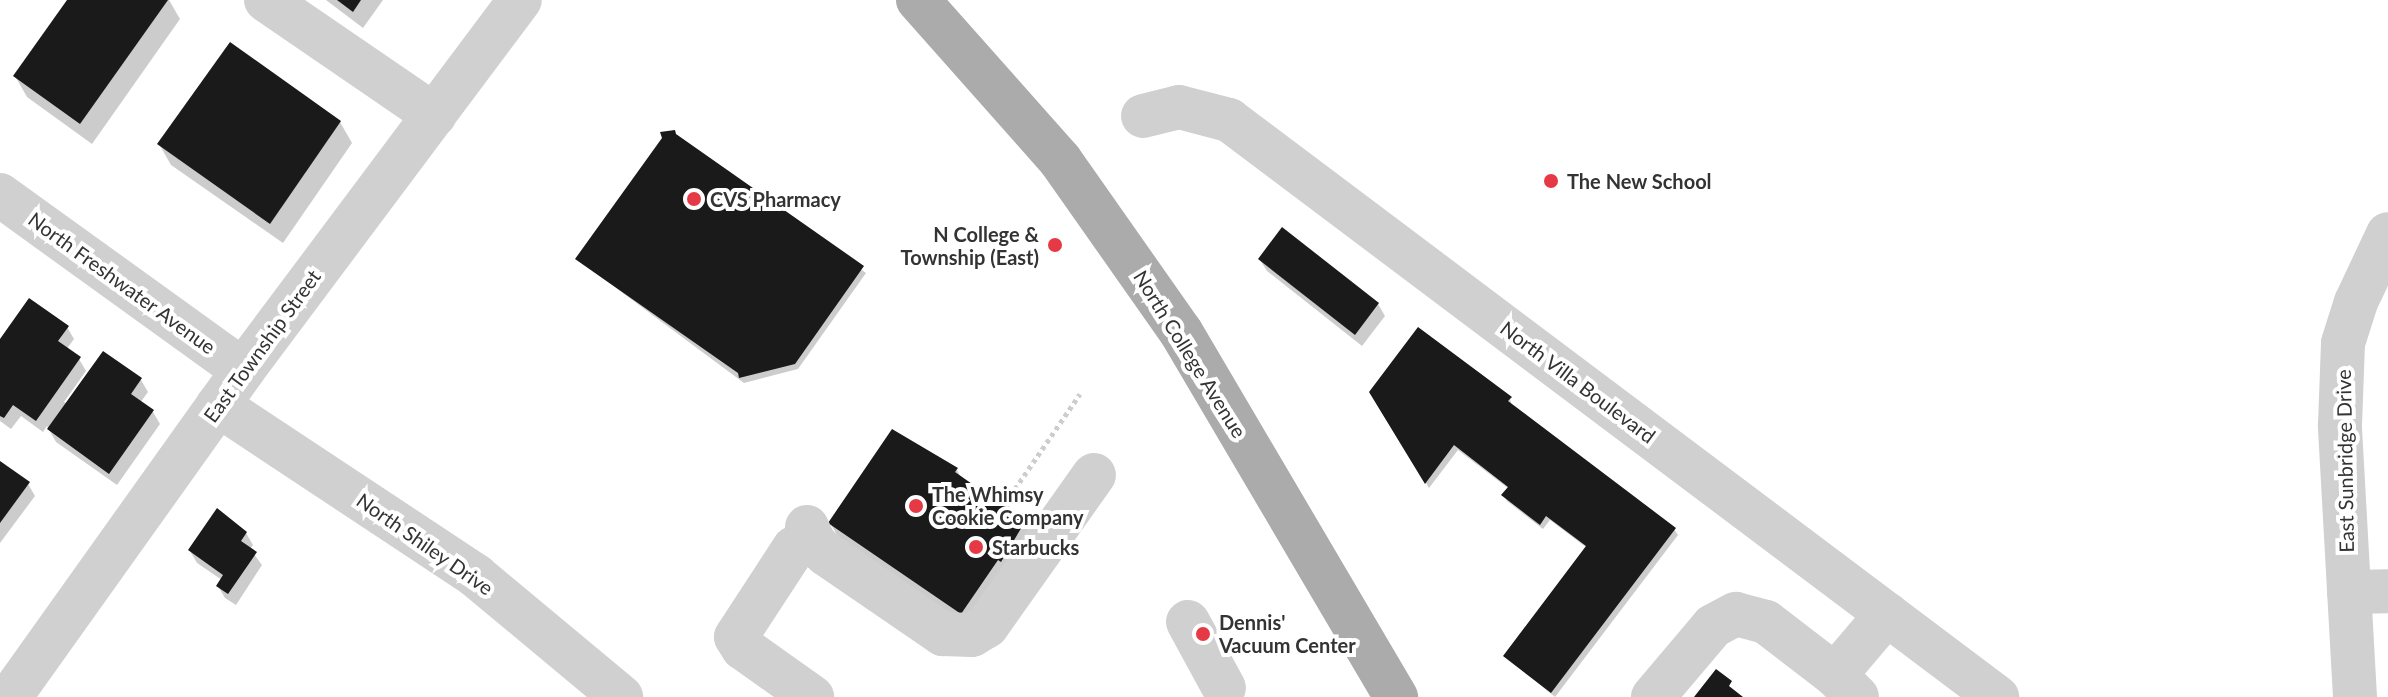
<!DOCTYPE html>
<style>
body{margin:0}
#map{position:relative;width:2388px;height:697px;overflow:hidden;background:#fff;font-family:Lato,sans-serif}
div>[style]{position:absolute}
.shadow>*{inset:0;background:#0003}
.building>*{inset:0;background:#1a1a1a}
.path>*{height:5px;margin-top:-2.5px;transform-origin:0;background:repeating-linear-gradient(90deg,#cdcdcd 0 4px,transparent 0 8px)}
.minor>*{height:44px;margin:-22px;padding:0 22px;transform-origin:22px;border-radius:22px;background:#d0d0d0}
.major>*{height:44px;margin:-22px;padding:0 22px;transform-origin:22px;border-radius:22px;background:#ababab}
.dots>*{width:22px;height:22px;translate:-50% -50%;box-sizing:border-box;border:4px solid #fff;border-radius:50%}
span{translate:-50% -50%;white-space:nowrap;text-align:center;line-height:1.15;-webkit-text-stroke:8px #fff;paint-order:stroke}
.poi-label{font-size:20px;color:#333;font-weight:700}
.left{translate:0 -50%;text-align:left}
.right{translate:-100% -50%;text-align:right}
.street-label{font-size:20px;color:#333}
</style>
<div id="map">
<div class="shadow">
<div style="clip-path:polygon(69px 0,169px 0,180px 19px,92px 144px,27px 97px,15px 76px)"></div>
<div style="clip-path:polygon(326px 0,383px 0,363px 28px)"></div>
<div style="clip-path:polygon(340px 122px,352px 143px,283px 243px,171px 165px,159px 144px)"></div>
<div style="clip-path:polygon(678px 138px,866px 273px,798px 369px,744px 383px,577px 259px)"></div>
<div style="clip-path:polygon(1260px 260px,1378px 304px,1385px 316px,1362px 346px,1267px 271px)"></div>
<div style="clip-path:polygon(67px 327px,74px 339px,66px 350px,79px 359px,86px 371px,64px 402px,68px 404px,141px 380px,148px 392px,140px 403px,153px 412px,160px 424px,117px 485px,56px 442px,47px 426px,43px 432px,21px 416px,11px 429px,0 421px,0 343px)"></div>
<div style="clip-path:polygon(1372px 392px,1510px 399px,1512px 406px,1674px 529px,1678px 535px,1555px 697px,1505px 656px,1587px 548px,1550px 520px,1543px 529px,1507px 501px,1504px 496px,1509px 489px,1458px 450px,1429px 488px)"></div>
<div style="clip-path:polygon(0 463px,28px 484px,35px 496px,0 543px)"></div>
<div style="clip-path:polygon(957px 470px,962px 479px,1024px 522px,1034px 539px,972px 630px,840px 540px,830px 523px)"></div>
<div style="clip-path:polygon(246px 533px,253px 545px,250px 549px,262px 565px,236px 605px,225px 598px,218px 586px,222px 580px,197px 563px,190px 551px)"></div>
</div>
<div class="building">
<div style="clip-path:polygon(67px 0,168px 0,80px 124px,13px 76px)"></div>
<div style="clip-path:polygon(337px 0,361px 0,353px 12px)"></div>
<div style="clip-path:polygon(230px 42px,341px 121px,270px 224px,157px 144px)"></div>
<div style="clip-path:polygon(675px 130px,676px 134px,864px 266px,795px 364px,739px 378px,738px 373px,575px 259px,662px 138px,660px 132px)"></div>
<div style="clip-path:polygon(1282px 227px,1379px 303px,1355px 335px,1258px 259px)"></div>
<div style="clip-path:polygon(29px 298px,69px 326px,58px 341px,81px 357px,36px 421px,13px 405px,4px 418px,0 416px,0 339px)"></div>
<div style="clip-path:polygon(1418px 327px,1512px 397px,1508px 401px,1676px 528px,1551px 693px,1503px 656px,1586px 546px,1546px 516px,1540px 525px,1501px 495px,1508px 487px,1454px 445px,1425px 484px,1369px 392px)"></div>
<div style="clip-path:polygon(103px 351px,142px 378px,131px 394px,154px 410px,109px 474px,47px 429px)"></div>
<div style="clip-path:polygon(892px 429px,958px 468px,955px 472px,985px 493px,988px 489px,1026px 520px,1001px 562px,998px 560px,961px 614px,828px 523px)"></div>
<div style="clip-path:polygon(0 461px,30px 482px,0 523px)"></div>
<div style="clip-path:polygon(217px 508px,247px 532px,241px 541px,257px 552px,228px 594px,216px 586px,223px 575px,188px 550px)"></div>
<div style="clip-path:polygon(1716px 669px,1732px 681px,1729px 686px,1743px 697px,1694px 697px)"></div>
</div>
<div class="path">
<div style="left:1006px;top:502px;width:131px;rotate:-55.6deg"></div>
</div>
<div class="minor">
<div style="left:266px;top:0;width:204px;rotate:34.4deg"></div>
<div style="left:1143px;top:116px;width:37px;rotate:-14deg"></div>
<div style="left:1179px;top:107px;width:52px;rotate:14.6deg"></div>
<div style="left:1229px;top:120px;width:961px;rotate:36.92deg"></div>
<div style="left:0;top:195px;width:299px;rotate:35.8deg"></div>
<div style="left:218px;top:405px;width:310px;rotate:33.5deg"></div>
<div style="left:476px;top:576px;width:189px;rotate:39.8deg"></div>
<div style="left:807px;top:527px;width:19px;rotate:65deg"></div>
<div style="left:815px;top:544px;width:15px;rotate:42deg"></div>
<div style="left:826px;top:554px;width:142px;rotate:34.4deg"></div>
<div style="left:943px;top:634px;width:29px;rotate:2deg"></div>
<div style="left:972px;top:635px;width:17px;rotate:-31deg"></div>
<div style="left:987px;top:626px;width:185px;rotate:-54.7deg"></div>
<div style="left:794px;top:548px;width:106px;rotate:123.1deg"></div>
<div style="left:736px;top:637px;width:13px;rotate:58deg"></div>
<div style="left:743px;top:648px;width:85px;rotate:35.4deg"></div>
<div style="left:2349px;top:592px;width:39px;rotate:-1deg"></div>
<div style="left:1188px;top:622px;width:75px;rotate:61.4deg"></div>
<div style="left:1835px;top:675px;width:80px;rotate:-49.6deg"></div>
<div style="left:10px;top:697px;width:402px;rotate:-54.5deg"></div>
<div style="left:243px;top:370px;width:462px;rotate:-53.2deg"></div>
<div style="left:1653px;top:697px;width:93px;rotate:-49.8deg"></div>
<div style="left:1713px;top:626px;width:26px;rotate:-28deg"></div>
<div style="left:1736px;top:614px;width:31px;rotate:15deg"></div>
<div style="left:1766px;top:622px;width:87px;rotate:37.5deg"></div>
<div style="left:1835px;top:675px;width:31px;rotate:45deg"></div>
<div style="left:2355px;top:697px;width:272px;rotate:-93.2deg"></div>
<div style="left:2340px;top:425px;width:82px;rotate:-87.9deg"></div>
<div style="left:2343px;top:343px;width:43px;rotate:-72.4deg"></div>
<div style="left:2356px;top:302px;width:75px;rotate:-64.8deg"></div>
</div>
<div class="major">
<div style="left:918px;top:0;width:214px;rotate:48.4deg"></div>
<div style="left:1060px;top:160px;width:210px;rotate:54.9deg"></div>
<div style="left:1181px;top:332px;width:424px;rotate:59.5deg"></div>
</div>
<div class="dots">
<div style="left:1551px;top:181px;background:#e63946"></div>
<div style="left:694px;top:199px;background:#e63946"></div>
<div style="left:1055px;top:245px;background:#e63946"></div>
<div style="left:916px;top:506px;background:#e63946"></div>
<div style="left:976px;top:547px;background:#e63946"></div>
<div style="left:1203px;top:634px;background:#e63946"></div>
</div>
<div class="poi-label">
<span class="left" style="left:1567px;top:181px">The New School</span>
<span class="left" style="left:710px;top:199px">CVS Pharmacy</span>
<span class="right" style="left:1039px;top:246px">N College &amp;<br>Township (East)</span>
<span class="left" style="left:932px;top:506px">The Whimsy<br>Cookie Company</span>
<span class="left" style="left:992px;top:547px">Starbucks</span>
<span class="left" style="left:1219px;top:634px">Dennis'<br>Vacuum Center</span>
</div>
<div class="street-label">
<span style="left:122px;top:283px;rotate:36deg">North Freshwater Avenue</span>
<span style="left:262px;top:346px;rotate:-54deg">East Township Street</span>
<span style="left:1190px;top:354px;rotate:58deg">North College Avenue</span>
<span style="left:1578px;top:382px;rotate:37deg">North Villa Boulevard</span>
<span style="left:2345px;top:461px;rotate:-91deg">East Sunbridge Drive</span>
<span style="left:425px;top:544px;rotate:35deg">North Shiley Drive</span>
</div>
</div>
